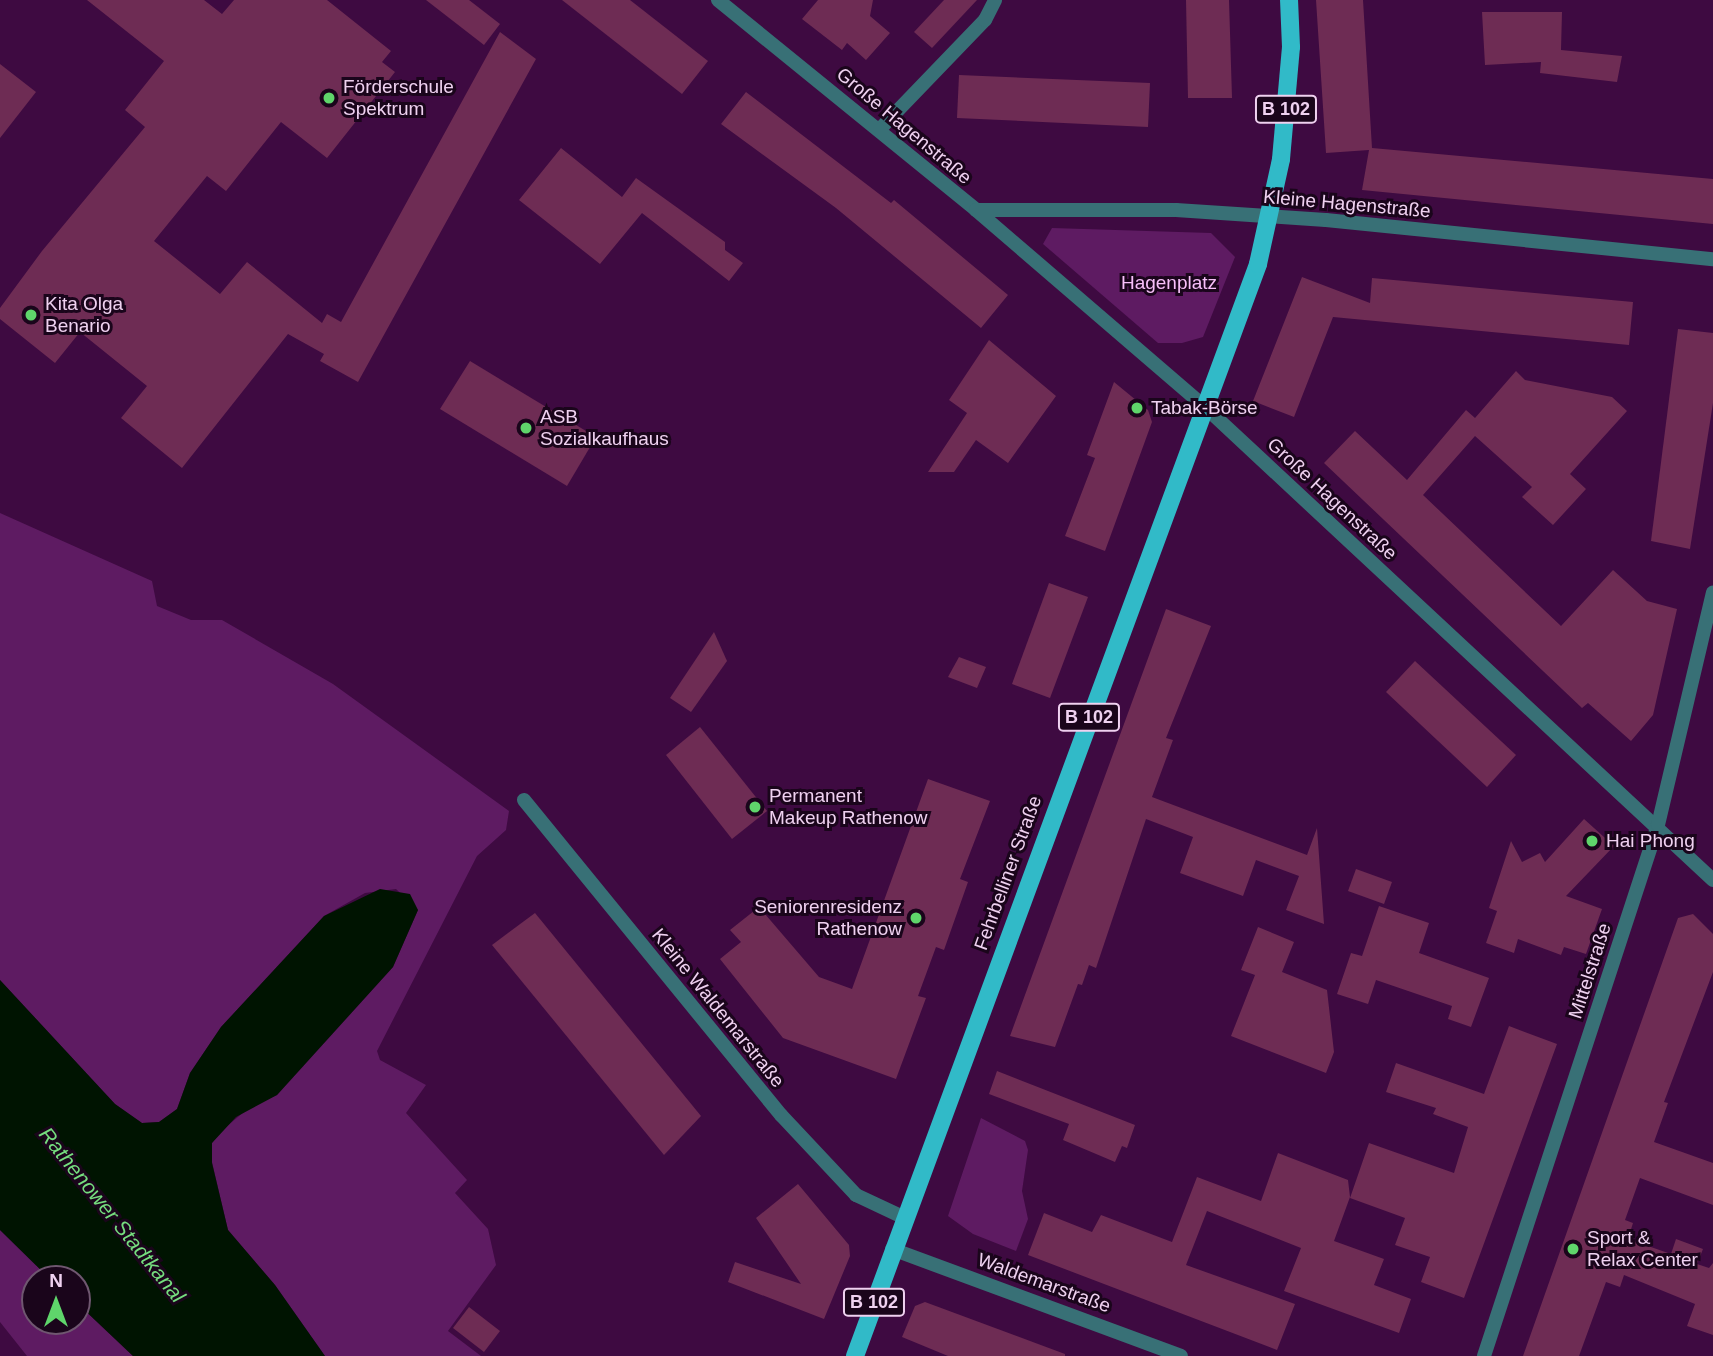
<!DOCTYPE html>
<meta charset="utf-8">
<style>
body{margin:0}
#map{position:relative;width:1713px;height:1356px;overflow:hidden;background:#3e0a41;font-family:Helvetica,sans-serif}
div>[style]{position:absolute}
.green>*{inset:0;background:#5e1b62}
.water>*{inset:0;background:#001401}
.building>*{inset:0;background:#6e2c54}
.lane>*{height:14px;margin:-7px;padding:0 7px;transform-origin:7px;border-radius:7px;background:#387076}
.street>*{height:14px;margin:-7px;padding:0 7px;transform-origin:7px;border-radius:7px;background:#387076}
.primary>*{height:18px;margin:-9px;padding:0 9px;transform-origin:9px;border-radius:9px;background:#31bac8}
.dots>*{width:19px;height:19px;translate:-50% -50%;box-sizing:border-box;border:4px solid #1a051b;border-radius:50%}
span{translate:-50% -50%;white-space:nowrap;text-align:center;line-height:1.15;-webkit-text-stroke:6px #1a051b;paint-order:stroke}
.shield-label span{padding:2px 5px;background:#1a051b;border:2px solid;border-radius:5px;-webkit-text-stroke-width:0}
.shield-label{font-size:18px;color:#efd1f0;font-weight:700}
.poi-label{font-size:19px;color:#efd1f0}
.left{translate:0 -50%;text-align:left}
.right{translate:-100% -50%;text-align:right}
.street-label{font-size:19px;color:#efd1f0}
.park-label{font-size:19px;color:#f7bff9}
.water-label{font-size:21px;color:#75dd7e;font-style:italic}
.north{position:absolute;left:21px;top:1265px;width:70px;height:70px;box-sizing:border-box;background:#1a051b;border:2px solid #6f5770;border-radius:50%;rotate:0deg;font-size:19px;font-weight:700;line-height:28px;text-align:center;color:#efd1f0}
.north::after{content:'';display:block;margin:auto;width:24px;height:32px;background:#5fd56b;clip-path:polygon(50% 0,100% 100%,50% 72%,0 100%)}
</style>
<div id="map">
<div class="green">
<div style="clip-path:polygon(1052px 228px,1211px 233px,1235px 257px,1203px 337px,1182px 343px,1158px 343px,1043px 244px)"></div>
<div style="clip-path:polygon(0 513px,152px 581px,157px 606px,191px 620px,222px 620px,333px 684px,509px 811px,506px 830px,477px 856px,377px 1051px,380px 1060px,426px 1085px,406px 1113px,467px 1180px,455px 1193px,488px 1229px,496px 1265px,448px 1331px,481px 1356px,325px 1356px,275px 1285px,228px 1230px,212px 1162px,212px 1143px,220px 1132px,251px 1106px,277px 1095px,393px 967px,418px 910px,396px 889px,365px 893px,324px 916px,221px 1027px,190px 1073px,177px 1109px,159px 1122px,142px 1123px,115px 1104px,0 980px)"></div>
<div style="clip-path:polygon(981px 1118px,1025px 1141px,1028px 1150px,1022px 1191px,1028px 1219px,1016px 1251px,973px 1234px,948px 1216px)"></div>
<div style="clip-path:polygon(0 1230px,50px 1279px,35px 1279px,35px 1321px,77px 1321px,77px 1303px,133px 1356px,27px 1356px,0 1322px)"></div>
</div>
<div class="water">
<div style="clip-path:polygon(380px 889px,410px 894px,418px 910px,393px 967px,277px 1095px,236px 1117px,212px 1143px,212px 1163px,228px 1230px,275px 1285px,325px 1356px,133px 1356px,77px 1303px,77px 1279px,50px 1279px,0 1230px,0 980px,115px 1104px,142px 1123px,159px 1122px,177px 1109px,190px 1073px,221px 1027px,324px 916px)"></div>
</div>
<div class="building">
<div style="clip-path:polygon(87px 0,204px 0,222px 14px,234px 0,327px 0,391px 51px,382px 62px,395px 72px,327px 158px,281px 122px,226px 191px,207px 176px,154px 241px,220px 294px,247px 262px,322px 323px,327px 314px,341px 322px,500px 32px,536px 59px,358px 382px,320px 361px,324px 354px,288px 334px,182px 468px,121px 418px,147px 386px,80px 332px,55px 363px,0 319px,0 308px,42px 251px,145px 127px,125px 110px,164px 61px)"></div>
<div style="clip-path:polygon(426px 0,469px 0,500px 24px,484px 45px)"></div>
<div style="clip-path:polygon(562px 0,630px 0,708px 61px,682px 94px)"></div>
<div style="clip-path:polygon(818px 0,873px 0,870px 16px,890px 33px,866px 60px,847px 43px,842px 50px,802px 19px)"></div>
<div style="clip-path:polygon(944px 0,977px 0,932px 48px,914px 32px)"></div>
<div style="clip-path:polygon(1186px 0,1229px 0,1232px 98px,1188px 98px)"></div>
<div style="clip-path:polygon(1316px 0,1363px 0,1372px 148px,1713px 179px,1713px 224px,1362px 190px,1369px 150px,1326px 153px)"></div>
<div style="clip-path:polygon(1482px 12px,1562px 12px,1561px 50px,1622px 56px,1617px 82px,1540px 73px,1541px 62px,1485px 65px)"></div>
<div style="clip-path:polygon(0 64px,36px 92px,0 138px)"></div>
<div style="clip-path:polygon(959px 75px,1150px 83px,1148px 127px,957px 118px)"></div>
<div style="clip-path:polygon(746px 92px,891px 203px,894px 200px,1008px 295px,981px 328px,836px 208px,721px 124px)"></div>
<div style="clip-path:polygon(561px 148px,622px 197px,636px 178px,725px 242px,725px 250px,743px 263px,729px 281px,642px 213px,600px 264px,519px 200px)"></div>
<div style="clip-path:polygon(1302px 277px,1370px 303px,1372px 278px,1633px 302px,1629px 345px,1333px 317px,1294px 417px,1253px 401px)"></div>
<div style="clip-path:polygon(1678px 329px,1713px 333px,1713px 403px,1690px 549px,1651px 541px)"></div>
<div style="clip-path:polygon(989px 340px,1056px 396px,1008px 463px,976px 440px,954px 472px,928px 472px,967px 413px,949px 400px)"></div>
<div style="clip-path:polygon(470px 361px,596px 437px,567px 486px,440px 409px)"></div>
<div style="clip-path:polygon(1516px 371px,1525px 380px,1612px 397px,1627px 411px,1570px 474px,1586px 489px,1553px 525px,1522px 497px,1532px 487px,1475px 436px,1423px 495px,1561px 626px,1613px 570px,1647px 601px,1677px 609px,1653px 715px,1631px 741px,1588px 703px,1582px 708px,1324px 463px,1355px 431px,1407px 480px,1466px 410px,1475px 418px)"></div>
<div style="clip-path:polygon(1114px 382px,1148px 410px,1152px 422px,1105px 551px,1065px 536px,1095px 458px,1087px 455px)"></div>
<div style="clip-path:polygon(1049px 583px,1088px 597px,1050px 698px,1012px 684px)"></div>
<div style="clip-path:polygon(1166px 609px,1211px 626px,1166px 738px,1173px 740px,1152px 797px,1307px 855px,1317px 828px,1324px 924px,1286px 910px,1299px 876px,1256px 860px,1243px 896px,1180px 873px,1193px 837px,1146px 819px,1096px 968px,1089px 965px,1082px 985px,1078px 984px,1055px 1047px,1010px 1036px)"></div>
<div style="clip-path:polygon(714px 632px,727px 661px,691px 712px,670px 698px)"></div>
<div style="clip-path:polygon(959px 657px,986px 667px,977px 688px,948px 677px)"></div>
<div style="clip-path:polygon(1415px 661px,1516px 755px,1487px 787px,1386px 692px)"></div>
<div style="clip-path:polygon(700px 727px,767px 811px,732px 839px,666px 755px)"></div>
<div style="clip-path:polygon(928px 779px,990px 801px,960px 879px,968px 882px,944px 950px,936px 947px,918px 996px,926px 998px,896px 1079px,783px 1038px,720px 959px,741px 942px,730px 930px,759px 907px,819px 977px,852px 989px)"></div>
<div style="clip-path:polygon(1584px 819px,1614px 846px,1566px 896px,1602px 909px,1586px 954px,1564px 947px,1561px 955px,1518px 939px,1514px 953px,1486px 943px,1497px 911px,1489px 908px,1511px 841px,1522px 862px,1540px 853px,1545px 862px)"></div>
<div style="clip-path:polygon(1356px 869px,1392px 882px,1384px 904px,1348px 891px)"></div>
<div style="clip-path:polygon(1379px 906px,1429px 923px,1419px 953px,1489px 978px,1471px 1027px,1448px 1019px,1452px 1006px,1376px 980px,1368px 1004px,1337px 994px,1351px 953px,1362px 956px)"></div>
<div style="clip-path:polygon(535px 913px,701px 1116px,664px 1155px,492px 945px)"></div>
<div style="clip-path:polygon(1693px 914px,1713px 934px,1713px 972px,1664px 1102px,1668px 1103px,1654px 1142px,1713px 1163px,1713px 1205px,1640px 1178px,1625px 1220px,1633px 1223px,1628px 1239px,1671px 1254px,1676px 1239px,1703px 1249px,1697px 1264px,1709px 1268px,1713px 1263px,1713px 1335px,1687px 1326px,1695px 1304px,1624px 1275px,1620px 1287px,1606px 1282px,1579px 1356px,1523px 1356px,1678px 918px)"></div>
<div style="clip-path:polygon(1258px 927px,1294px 942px,1282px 972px,1327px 990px,1334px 1052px,1326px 1073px,1231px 1036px,1255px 975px,1241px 970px)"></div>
<div style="clip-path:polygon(1509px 1026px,1557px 1044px,1464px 1298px,1421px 1282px,1430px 1257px,1395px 1245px,1405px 1218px,1350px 1198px,1369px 1143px,1454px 1173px,1468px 1127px,1433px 1114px,1436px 1108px,1386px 1092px,1396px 1063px,1484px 1094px)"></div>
<div style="clip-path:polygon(997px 1071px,1135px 1125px,1127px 1148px,1122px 1146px,1115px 1162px,1063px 1140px,1069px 1124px,989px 1094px)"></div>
<div style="clip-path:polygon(1278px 1153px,1348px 1180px,1350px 1197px,1334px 1241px,1384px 1259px,1374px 1285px,1411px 1299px,1399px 1333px,1284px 1291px,1301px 1248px,1207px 1211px,1186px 1265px,1295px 1304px,1277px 1350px,1028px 1255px,1044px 1213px,1092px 1232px,1101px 1215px,1172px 1242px,1197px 1177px,1261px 1201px)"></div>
<div style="clip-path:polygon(798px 1184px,849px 1245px,850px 1256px,824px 1319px,728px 1282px,735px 1262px,801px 1284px,756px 1218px)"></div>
<div style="clip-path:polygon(925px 1302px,1065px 1354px,1065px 1356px,948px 1356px,902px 1337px,915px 1306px)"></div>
<div style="clip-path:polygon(469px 1307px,500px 1331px,484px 1352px,453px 1328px)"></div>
</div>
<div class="lane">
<div style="left:879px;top:130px;width:153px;rotate:-46.1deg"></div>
<div style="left:985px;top:20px;width:22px;rotate:-63deg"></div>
</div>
<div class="street">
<div style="left:718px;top:0;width:333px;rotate:39.1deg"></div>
<div style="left:976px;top:210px;width:302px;rotate:40.7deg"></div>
<div style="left:1205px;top:407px;width:694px;rotate:42.96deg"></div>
<div style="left:976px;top:210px;width:200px"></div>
<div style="left:1176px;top:210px;width:150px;rotate:3.8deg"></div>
<div style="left:1326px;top:220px;width:389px;rotate:5.8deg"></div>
<div style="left:524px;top:800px;width:407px;rotate:50.8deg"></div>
<div style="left:781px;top:1115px;width:110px;rotate:46.8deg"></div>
<div style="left:856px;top:1195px;width:52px;rotate:25.1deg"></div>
<div style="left:892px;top:1249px;width:308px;rotate:20.3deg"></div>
<div style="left:1484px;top:1356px;width:559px;rotate:-71.86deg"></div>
<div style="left:1658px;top:825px;width:239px;rotate:-76.7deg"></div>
</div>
<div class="primary">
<div style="left:855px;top:1356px;width:1164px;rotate:-69.74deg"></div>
<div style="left:1258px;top:264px;width:107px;rotate:-77.6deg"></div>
<div style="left:1281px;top:159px;width:112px;rotate:-84.9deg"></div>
<div style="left:1291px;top:47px;width:47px;rotate:-92.4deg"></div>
</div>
<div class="dots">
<div style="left:329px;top:98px;background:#5fd56b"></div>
<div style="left:31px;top:315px;background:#5fd56b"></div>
<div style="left:1137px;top:408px;background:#5fd56b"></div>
<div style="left:526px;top:428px;background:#5fd56b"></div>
<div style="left:755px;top:807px;background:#5fd56b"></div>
<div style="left:1592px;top:841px;background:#5fd56b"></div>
<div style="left:916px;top:918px;background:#5fd56b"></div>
<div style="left:1573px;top:1249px;background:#5fd56b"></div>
</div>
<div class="shield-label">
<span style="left:1286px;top:109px">B 102</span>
<span style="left:1089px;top:717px">B 102</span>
<span style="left:874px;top:1302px">B 102</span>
</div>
<div class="poi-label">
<span class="left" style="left:343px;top:98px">Förderschule<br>Spektrum</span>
<span class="left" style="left:45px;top:315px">Kita Olga<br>Benario</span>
<span class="left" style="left:1151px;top:408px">Tabak-Börse</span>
<span class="left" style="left:540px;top:428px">ASB<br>Sozialkaufhaus</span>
<span class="left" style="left:769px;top:807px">Permanent<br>Makeup Rathenow</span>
<span class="left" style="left:1606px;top:841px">Hai Phong</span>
<span class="right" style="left:902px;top:918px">Seniorenresidenz<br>Rathenow</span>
<span class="left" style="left:1587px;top:1249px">Sport &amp;<br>Relax Center</span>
</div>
<div class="street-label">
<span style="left:904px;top:126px;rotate:40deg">Große Hagenstraße</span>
<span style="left:1347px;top:204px;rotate:5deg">Kleine Hagenstraße</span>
<span style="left:1332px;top:499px;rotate:43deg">Große Hagenstraße</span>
<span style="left:1008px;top:873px;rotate:-70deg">Fehrbelliner Straße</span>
<span style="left:1590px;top:971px;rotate:-72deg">Mittelstraße</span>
<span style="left:718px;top:1008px;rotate:51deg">Kleine Waldemarstraße</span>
<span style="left:1044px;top:1283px;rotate:20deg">Waldemarstraße</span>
</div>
<div class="park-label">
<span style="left:1169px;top:283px">Hagenplatz</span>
</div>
<div class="water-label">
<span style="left:112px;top:1215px;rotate:51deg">Rathenower Stadtkanal</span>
</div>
<div class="north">N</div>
</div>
